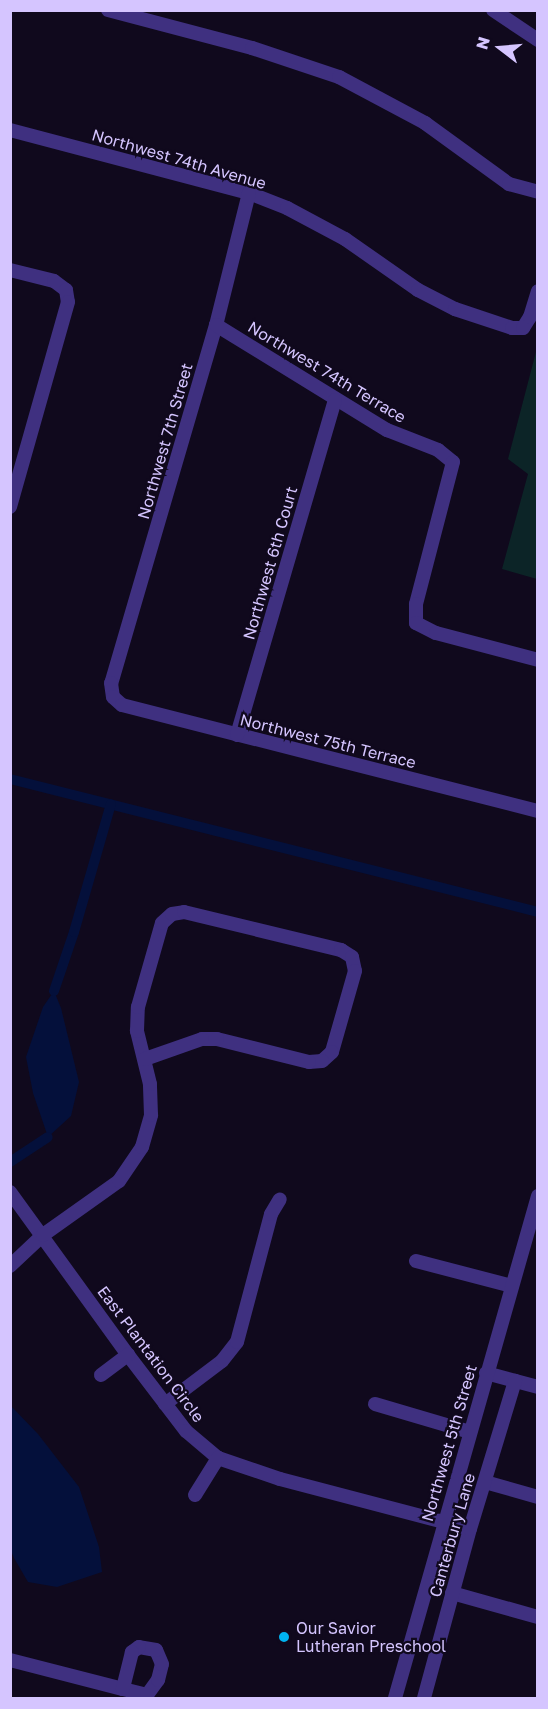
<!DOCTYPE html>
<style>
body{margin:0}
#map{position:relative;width:548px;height:1709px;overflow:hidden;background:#10091d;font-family:"Golos Text",sans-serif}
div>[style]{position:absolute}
.green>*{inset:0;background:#0c2427}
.water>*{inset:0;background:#04103b}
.canal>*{height:10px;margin:-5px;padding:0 5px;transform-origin:5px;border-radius:5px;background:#04103b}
.minor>*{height:14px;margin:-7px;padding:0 7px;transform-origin:7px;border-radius:7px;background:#3f3080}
.dots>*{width:16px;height:16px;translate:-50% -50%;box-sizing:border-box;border:3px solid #10091d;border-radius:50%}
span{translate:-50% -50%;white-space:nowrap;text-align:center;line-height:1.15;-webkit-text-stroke:4.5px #10091d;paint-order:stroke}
.street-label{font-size:16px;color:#d5c5ff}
.poi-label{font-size:16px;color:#d5c5ff}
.left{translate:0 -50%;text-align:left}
.frame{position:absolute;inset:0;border:12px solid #d5c5ff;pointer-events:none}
.north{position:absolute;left:470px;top:18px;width:60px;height:60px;-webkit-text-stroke:4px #10091d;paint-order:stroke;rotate:286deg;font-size:16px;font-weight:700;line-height:24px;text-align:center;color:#d5c5ff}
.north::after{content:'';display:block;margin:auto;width:21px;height:27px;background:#d5c5ff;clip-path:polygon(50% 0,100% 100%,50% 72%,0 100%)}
</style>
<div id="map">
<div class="green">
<div style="clip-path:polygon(537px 348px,537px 579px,502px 569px,528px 474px,508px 459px)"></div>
</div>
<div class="water">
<div style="clip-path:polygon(54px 991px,61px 1008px,79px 1082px,71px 1116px,48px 1137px,33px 1093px,26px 1057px,43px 1007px)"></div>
<div style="clip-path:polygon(11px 1406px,38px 1434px,79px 1487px,99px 1547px,102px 1572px,57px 1587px,28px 1582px,14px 1558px,10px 1548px)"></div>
</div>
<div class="canal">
<div style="left:10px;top:779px;width:544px;rotate:14.14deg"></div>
<div style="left:54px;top:991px;width:62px;rotate:-71.3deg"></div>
<div style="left:74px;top:932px;width:133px;rotate:-73.9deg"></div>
<div style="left:10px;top:1162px;width:45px;rotate:-33.3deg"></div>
</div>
<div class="minor">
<div style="left:108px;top:10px;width:149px;rotate:14.8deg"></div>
<div style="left:252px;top:48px;width:92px;rotate:18.4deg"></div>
<div style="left:339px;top:77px;width:98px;rotate:28.1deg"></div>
<div style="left:425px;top:123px;width:104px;rotate:36deg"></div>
<div style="left:509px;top:184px;width:30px;rotate:15deg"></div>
<div style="left:493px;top:10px;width:54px;rotate:33.7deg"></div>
<div style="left:10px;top:130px;width:247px;rotate:14.8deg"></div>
<div style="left:249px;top:193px;width:41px;rotate:21.5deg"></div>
<div style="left:287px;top:208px;width:66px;rotate:28.1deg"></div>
<div style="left:345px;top:239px;width:89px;rotate:34.9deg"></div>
<div style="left:418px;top:290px;width:42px;rotate:27.2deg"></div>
<div style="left:455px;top:309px;width:60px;rotate:18.4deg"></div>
<div style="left:512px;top:328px;width:11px"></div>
<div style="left:523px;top:328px;width:13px;rotate:-58deg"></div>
<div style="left:530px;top:317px;width:27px;rotate:-73deg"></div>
<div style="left:249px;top:193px;width:136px;rotate:104deg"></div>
<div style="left:216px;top:325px;width:373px;rotate:106.3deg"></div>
<div style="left:111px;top:683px;width:14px;rotate:82deg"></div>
<div style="left:113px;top:697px;width:12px;rotate:42deg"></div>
<div style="left:122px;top:705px;width:429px;rotate:14.3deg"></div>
<div style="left:10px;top:270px;width:45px;rotate:14deg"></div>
<div style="left:54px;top:281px;width:15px;rotate:37deg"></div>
<div style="left:66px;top:290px;width:12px;rotate:81deg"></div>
<div style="left:68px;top:302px;width:213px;rotate:105.8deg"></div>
<div style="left:216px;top:325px;width:201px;rotate:31.6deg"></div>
<div style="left:387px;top:430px;width:55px;rotate:21.4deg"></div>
<div style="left:438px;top:450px;width:19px;rotate:39deg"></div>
<div style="left:453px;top:462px;width:147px;rotate:104.6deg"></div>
<div style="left:416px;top:604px;width:19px;rotate:90deg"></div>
<div style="left:416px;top:623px;width:22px;rotate:27deg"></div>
<div style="left:436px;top:633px;width:106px;rotate:14.8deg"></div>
<div style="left:237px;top:735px;width:349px;rotate:-73.7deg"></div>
<div style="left:10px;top:1192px;width:201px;rotate:54.1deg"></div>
<div style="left:128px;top:1355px;width:96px;rotate:52.7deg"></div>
<div style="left:186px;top:1431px;width:42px;rotate:40.2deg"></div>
<div style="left:218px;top:1458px;width:65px;rotate:18.7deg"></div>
<div style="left:280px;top:1479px;width:196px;rotate:14.7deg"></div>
<div style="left:416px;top:1261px;width:99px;rotate:14.6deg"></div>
<div style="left:10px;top:1266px;width:45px;rotate:-43.2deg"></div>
<div style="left:43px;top:1235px;width:93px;rotate:-35.4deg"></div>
<div style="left:119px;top:1181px;width:41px;rotate:-55.9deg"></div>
<div style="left:142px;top:1147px;width:33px;rotate:-74deg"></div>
<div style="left:151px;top:1115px;width:31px;rotate:-92deg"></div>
<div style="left:150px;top:1084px;width:55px;rotate:-103.8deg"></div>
<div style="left:137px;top:1031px;width:24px;rotate:-88deg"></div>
<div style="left:138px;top:1007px;width:87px;rotate:-74.1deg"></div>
<div style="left:162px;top:923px;width:13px;rotate:-42deg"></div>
<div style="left:172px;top:914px;width:12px;rotate:-9deg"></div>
<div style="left:184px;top:912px;width:162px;rotate:13.6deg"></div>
<div style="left:341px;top:950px;width:13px;rotate:32deg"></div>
<div style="left:352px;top:957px;width:14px;rotate:78deg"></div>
<div style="left:355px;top:971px;width:84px;rotate:105.9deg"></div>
<div style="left:332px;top:1052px;width:13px;rotate:138deg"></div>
<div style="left:322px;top:1061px;width:13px;rotate:176deg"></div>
<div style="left:309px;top:1062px;width:95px;rotate:-166deg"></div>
<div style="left:217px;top:1039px;width:15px;rotate:180deg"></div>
<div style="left:202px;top:1039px;width:60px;rotate:160.7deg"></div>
<div style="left:486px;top:1373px;width:54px;rotate:15.1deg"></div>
<div style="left:101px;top:1375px;width:34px;rotate:-37deg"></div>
<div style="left:165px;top:1404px;width:71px;rotate:-37deg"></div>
<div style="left:222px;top:1361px;width:24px;rotate:-52deg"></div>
<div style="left:237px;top:1342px;width:132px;rotate:-75.1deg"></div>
<div style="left:271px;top:1214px;width:17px;rotate:-59deg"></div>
<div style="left:375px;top:1404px;width:99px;rotate:16.4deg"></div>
<div style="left:485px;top:1482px;width:55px;rotate:15.8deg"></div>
<div style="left:195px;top:1495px;width:44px;rotate:-58.1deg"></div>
<div style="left:452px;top:1593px;width:89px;rotate:15.6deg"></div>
<div style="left:10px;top:1660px;width:117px;rotate:14.4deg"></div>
<div style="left:123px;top:1689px;width:25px;rotate:14deg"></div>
<div style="left:147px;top:1695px;width:19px;rotate:-54deg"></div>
<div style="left:158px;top:1680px;width:16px;rotate:-76deg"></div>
<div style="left:162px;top:1664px;width:15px;rotate:-113deg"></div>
<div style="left:156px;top:1650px;width:17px;rotate:-170deg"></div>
<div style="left:139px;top:1647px;width:9px;rotate:144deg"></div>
<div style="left:132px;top:1652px;width:38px;rotate:104deg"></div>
<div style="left:395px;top:1698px;width:522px;rotate:-74.1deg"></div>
<div style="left:424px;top:1698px;width:175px;rotate:-74.8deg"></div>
<div style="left:470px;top:1529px;width:155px;rotate:-73.1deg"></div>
</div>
<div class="dots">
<div style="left:284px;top:1637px;background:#00b3f0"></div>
</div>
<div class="street-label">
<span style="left:179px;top:159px;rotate:16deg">Northwest 74th Avenue</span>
<span style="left:327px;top:372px;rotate:31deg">Northwest 74th Terrace</span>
<span style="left:165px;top:441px;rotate:-74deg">Northwest 7th Street</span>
<span style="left:270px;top:563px;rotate:-74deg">Northwest 6th Court</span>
<span style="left:328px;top:741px;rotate:14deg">Northwest 75th Terrace</span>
<span style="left:151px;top:1354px;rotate:53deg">East Plantation Circle</span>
<span style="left:449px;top:1443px;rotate:-74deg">Northwest 5th Street</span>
<span style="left:452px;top:1535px;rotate:-74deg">Canterbury Lane</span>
</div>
<div class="poi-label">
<span class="left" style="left:296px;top:1637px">Our Savior<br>Lutheran Preschool</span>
</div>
<div class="frame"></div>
<div class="north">N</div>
</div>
